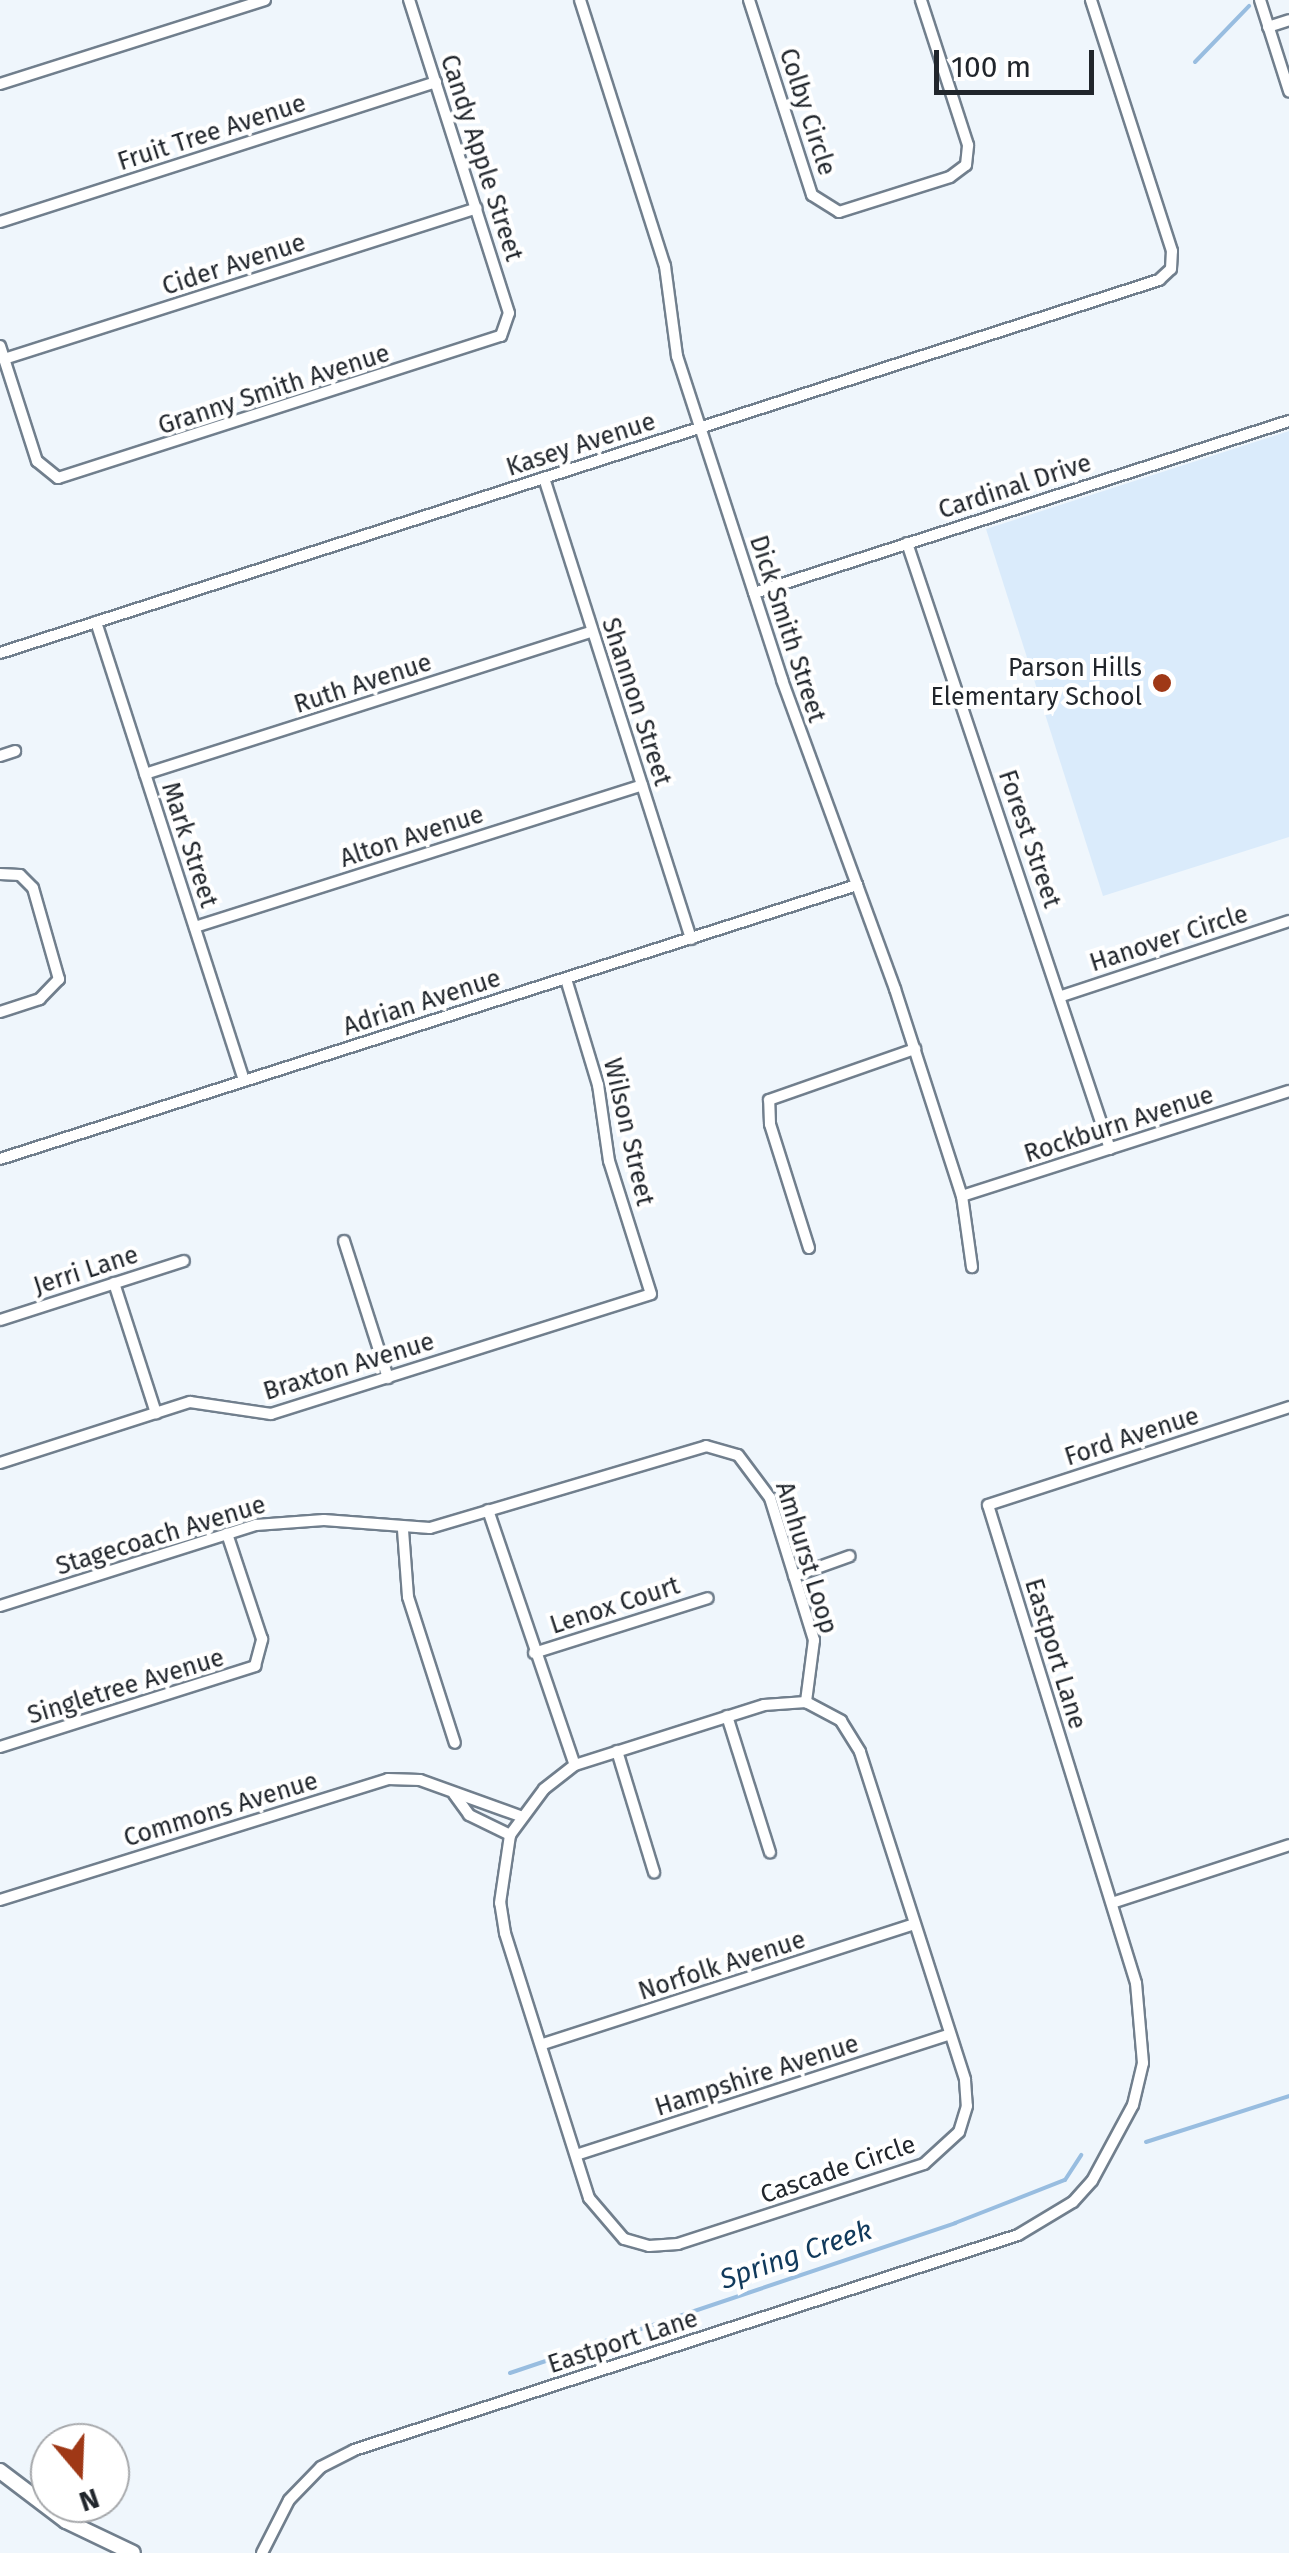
<!DOCTYPE html>
<style>
body{margin:0}
#map{position:relative;width:1289px;height:2553px;overflow:hidden;background:#eff6fc;font-family:"Fira Sans",sans-serif}
div>[style]{position:absolute}
.built>*{inset:0;background:#daebfb}
.stream>*{height:4px;margin:-2px;padding:0 2px;transform-origin:2px;border-radius:2px;background:#98bde0}
.roads{filter:drop-shadow(2px 0 #717f8d) drop-shadow(-2px 0 #717f8d) drop-shadow(0 2px #717f8d) drop-shadow(0 -2px #717f8d)}
.minor>*{height:10px;margin:-5px;padding:0 5px;transform-origin:5px;border-radius:5px;background:#fff}
.secondary>*{height:14px;margin:-7px;padding:0 7px;transform-origin:7px;border-radius:7px;background:#fff}
.dots>*{width:28px;height:28px;translate:-50% -50%;box-sizing:border-box;border:5px solid #fff;border-radius:50%}
span{translate:-50% -50%;white-space:nowrap;text-align:center;line-height:1.15;-webkit-text-stroke:8px #fff;paint-order:stroke}
.street-label{font-size:25px;color:#21262c}
.poi-label{font-size:25px;color:#21262c}
.right{translate:-100% -50%;text-align:right}
.water-label{font-size:28px;color:#113a5c;font-style:italic}
.north{position:absolute;left:30px;top:2423px;width:100px;height:100px;box-sizing:border-box;background:#fff;border:2px solid #a6a8ab;border-radius:50%;rotate:161deg;font-size:28px;font-weight:700;line-height:40px;text-align:center;color:#21262c}
.north::after{content:'';display:block;margin:auto;width:35px;height:45px;background:#9f3816;clip-path:polygon(50% 0,100% 100%,50% 72%,0 100%)}
.scale{position:absolute;left:934px;top:50px;width:160px;height:45px;box-sizing:border-box;border:5px solid #21262c;border-top:0;padding-left:12px;font-size:30px;line-height:35px;white-space:nowrap;color:#21262c;-webkit-text-stroke:8px #fff;paint-order:stroke}
</style>
<div id="map">
<div class="built">
<div style="clip-path:polygon(1289px 431px,1289px 837px,1103px 896px,986px 529px)"></div>
</div>
<div class="stream">
<div style="left:1195px;top:62px;width:78px;rotate:-46deg"></div>
<div style="left:1146px;top:2142px;width:150px;rotate:-17.8deg"></div>
<div style="left:510px;top:2373px;width:470px;rotate:-18.6deg"></div>
<div style="left:955px;top:2223px;width:118px;rotate:-21.4deg"></div>
<div style="left:1065px;top:2180px;width:30px;rotate:-57deg"></div>
</div>
<div class="roads">
<div class="minor">
<div style="left:580px;top:0;width:279px;rotate:72.3deg"></div>
<div style="left:665px;top:266px;width:91px;rotate:82.4deg"></div>
<div style="left:677px;top:356px;width:341px;rotate:72deg"></div>
<div style="left:782px;top:680px;width:329px;rotate:69.9deg"></div>
<div style="left:895px;top:989px;width:218px;rotate:72.1deg"></div>
<div style="left:962px;top:1196px;width:72px;rotate:82deg"></div>
<div style="left:749px;top:0;width:205px;rotate:72.1deg"></div>
<div style="left:812px;top:195px;width:32px;rotate:32deg"></div>
<div style="left:839px;top:212px;width:116px;rotate:-17.5deg"></div>
<div style="left:950px;top:177px;width:20px;rotate:-37deg"></div>
<div style="left:966px;top:165px;width:20px;rotate:-84deg"></div>
<div style="left:968px;top:145px;width:152px;rotate:-108deg"></div>
<div style="left:1260px;top:0;width:96px;rotate:72.3deg"></div>
<div style="left:1268px;top:27px;width:22px;rotate:-18deg"></div>
<div style="left:0;top:84px;width:278px;rotate:-17.6deg"></div>
<div style="left:0;top:222px;width:458px;rotate:-17.8deg"></div>
<div style="left:0;top:346px;width:121px;rotate:72.2deg"></div>
<div style="left:37px;top:461px;width:27px;rotate:39deg"></div>
<div style="left:58px;top:478px;width:465px;rotate:-17.8deg"></div>
<div style="left:501px;top:336px;width:24px;rotate:-71deg"></div>
<div style="left:509px;top:313px;width:329px;rotate:-107.7deg"></div>
<div style="left:4px;top:359px;width:496px;rotate:-17.7deg"></div>
<div style="left:544px;top:478px;width:484px;rotate:72.3deg"></div>
<div style="left:907px;top:543px;width:639px;rotate:71.48deg"></div>
<div style="left:754px;top:593px;width:562px;rotate:-17.82deg"></div>
<div style="left:96px;top:622px;width:482px;rotate:72.1deg"></div>
<div style="left:0;top:653px;width:1218px;rotate:-17.84deg"></div>
<div style="left:1159px;top:280px;width:16px;rotate:-43deg"></div>
<div style="left:1171px;top:269px;width:18px;rotate:-87deg"></div>
<div style="left:1172px;top:251px;width:264px;rotate:-107.9deg"></div>
<div style="left:0;top:756px;width:16px;rotate:-18deg"></div>
<div style="left:145px;top:774px;width:469px;rotate:-17.7deg"></div>
<div style="left:0;top:874px;width:20px;rotate:3deg"></div>
<div style="left:20px;top:875px;width:18px;rotate:45deg"></div>
<div style="left:33px;top:888px;width:95px;rotate:74.1deg"></div>
<div style="left:59px;top:979px;width:28px;rotate:134deg"></div>
<div style="left:40px;top:999px;width:42px;rotate:162deg"></div>
<div style="left:195px;top:927px;width:469px;rotate:-17.6deg"></div>
<div style="left:1062px;top:996px;width:239px;rotate:-18.3deg"></div>
<div style="left:0;top:1159px;width:900px;rotate:-17.73deg"></div>
<div style="left:962px;top:1196px;width:343px;rotate:-17.8deg"></div>
<div style="left:344px;top:1241px;width:144px;rotate:72.2deg"></div>
<div style="left:809px;top:1248px;width:130px;rotate:-107.5deg"></div>
<div style="left:770px;top:1124px;width:24px;rotate:-92deg"></div>
<div style="left:769px;top:1100px;width:155px;rotate:-19.3deg"></div>
<div style="left:114px;top:1283px;width:137px;rotate:72.1deg"></div>
<div style="left:0;top:1320px;width:193px;rotate:-17.8deg"></div>
<div style="left:0;top:1463px;width:200px;rotate:-17.8deg"></div>
<div style="left:190px;top:1402px;width:82px;rotate:8.4deg"></div>
<div style="left:271px;top:1414px;width:398px;rotate:-17.5deg"></div>
<div style="left:651px;top:1294px;width:139px;rotate:-107.5deg"></div>
<div style="left:609px;top:1161px;width:77px;rotate:-98.2deg"></div>
<div style="left:598px;top:1085px;width:111px;rotate:-106.8deg"></div>
<div style="left:488px;top:1510px;width:269px;rotate:71.2deg"></div>
<div style="left:403px;top:1530px;width:67px;rotate:85.7deg"></div>
<div style="left:408px;top:1597px;width:153px;rotate:72.2deg"></div>
<div style="left:794px;top:1576px;width:59px;rotate:-19.7deg"></div>
<div style="left:0;top:1606px;width:269px;rotate:-17.6deg"></div>
<div style="left:256px;top:1525px;width:68px;rotate:-4.2deg"></div>
<div style="left:324px;top:1520px;width:106px;rotate:4.3deg"></div>
<div style="left:430px;top:1528px;width:288px;rotate:-16.5deg"></div>
<div style="left:706px;top:1446px;width:33px;rotate:16deg"></div>
<div style="left:738px;top:1455px;width:54px;rotate:53.3deg"></div>
<div style="left:770px;top:1498px;width:149px;rotate:72.8deg"></div>
<div style="left:814px;top:1640px;width:63px;rotate:97.4deg"></div>
<div style="left:534px;top:1653px;width:182px;rotate:-17.5deg"></div>
<div style="left:806px;top:1702px;width:40px;rotate:28deg"></div>
<div style="left:841px;top:1721px;width:36px;rotate:58deg"></div>
<div style="left:860px;top:1752px;width:344px;rotate:72.2deg"></div>
<div style="left:965px;top:2080px;width:26px;rotate:86deg"></div>
<div style="left:967px;top:2106px;width:27px;rotate:107deg"></div>
<div style="left:959px;top:2132px;width:47px;rotate:137.6deg"></div>
<div style="left:924px;top:2164px;width:259px;rotate:162deg"></div>
<div style="left:678px;top:2244px;width:29px;rotate:176deg"></div>
<div style="left:649px;top:2246px;width:26px;rotate:-164deg"></div>
<div style="left:624px;top:2239px;width:54px;rotate:-130.5deg"></div>
<div style="left:589px;top:2198px;width:278px;rotate:-107.6deg"></div>
<div style="left:505px;top:1933px;width:30px;rotate:-99deg"></div>
<div style="left:500px;top:1903px;width:69px;rotate:-81.6deg"></div>
<div style="left:510px;top:1835px;width:57px;rotate:-53.5deg"></div>
<div style="left:544px;top:1789px;width:39px;rotate:-38deg"></div>
<div style="left:575px;top:1765px;width:198px;rotate:-17.6deg"></div>
<div style="left:764px;top:1705px;width:42px;rotate:-4.1deg"></div>
<div style="left:727px;top:1716px;width:143px;rotate:72.5deg"></div>
<div style="left:0;top:1747px;width:268px;rotate:-17.6deg"></div>
<div style="left:255px;top:1666px;width:28px;rotate:-75deg"></div>
<div style="left:262px;top:1639px;width:111px;rotate:-108.4deg"></div>
<div style="left:617px;top:1751px;width:127px;rotate:73deg"></div>
<div style="left:454px;top:1794px;width:26px;rotate:54deg"></div>
<div style="left:469px;top:1815px;width:46px;rotate:26deg"></div>
<div style="left:0;top:1900px;width:406px;rotate:-17.3deg"></div>
<div style="left:388px;top:1779px;width:32px;rotate:2deg"></div>
<div style="left:420px;top:1780px;width:106px;rotate:19.8deg"></div>
<div style="left:1112px;top:1903px;width:186px;rotate:-18.1deg"></div>
<div style="left:543px;top:2044px;width:388px;rotate:-17.9deg"></div>
<div style="left:576px;top:2155px;width:393px;rotate:-17.9deg"></div>
<div style="left:262px;top:2553px;width:59px;rotate:-63deg"></div>
<div style="left:289px;top:2500px;width:46px;rotate:-45.9deg"></div>
<div style="left:321px;top:2467px;width:37px;rotate:-27deg"></div>
<div style="left:354px;top:2450px;width:698px;rotate:-17.94deg"></div>
<div style="left:1018px;top:2235px;width:64px;rotate:-31deg"></div>
<div style="left:1073px;top:2202px;width:28px;rotate:-48deg"></div>
<div style="left:1092px;top:2181px;width:86px;rotate:-61.7deg"></div>
<div style="left:1133px;top:2105px;width:43px;rotate:-76.6deg"></div>
<div style="left:1143px;top:2063px;width:80px;rotate:-95deg"></div>
<div style="left:1136px;top:1983px;width:500px;rotate:-107.2deg"></div>
<div style="left:988px;top:1505px;width:317px;rotate:-18deg"></div>
</div>
<div class="secondary">
<div style="left:0;top:2471px;width:83px;rotate:37.1deg"></div>
<div style="left:66px;top:2521px;width:74px;rotate:25.5deg"></div>
</div>
</div>
<div class="dots">
<div style="left:1162px;top:683px;background:#9f3816"></div>
</div>
<div class="street-label">
<span style="left:807px;top:112px;rotate:72deg">Colby Circle</span>
<span style="left:212px;top:133px;rotate:-18deg">Fruit Tree Avenue</span>
<span style="left:481px;top:158px;rotate:72deg">Candy Apple Street</span>
<span style="left:234px;top:265px;rotate:-18deg">Cider Avenue</span>
<span style="left:274px;top:390px;rotate:-18deg">Granny Smith Avenue</span>
<span style="left:581px;top:445px;rotate:-18deg">Kasey Avenue</span>
<span style="left:1015px;top:487px;rotate:-18deg">Cardinal Drive</span>
<span style="left:787px;top:629px;rotate:72deg">Dick Smith Street</span>
<span style="left:363px;top:684px;rotate:-18deg">Ruth Avenue</span>
<span style="left:636px;top:702px;rotate:72deg">Shannon Street</span>
<span style="left:412px;top:837px;rotate:-18deg">Alton Avenue</span>
<span style="left:1029px;top:839px;rotate:71deg">Forest Street</span>
<span style="left:189px;top:845px;rotate:72deg">Mark Street</span>
<span style="left:1169px;top:939px;rotate:-18deg">Hanover Circle</span>
<span style="left:422px;top:1003px;rotate:-18deg">Adrian Avenue</span>
<span style="left:1119px;top:1125px;rotate:-18deg">Rockburn Avenue</span>
<span style="left:628px;top:1132px;rotate:77deg">Wilson Street</span>
<span style="left:86px;top:1271px;rotate:-18deg">Jerri Lane</span>
<span style="left:349px;top:1367px;rotate:-17deg">Braxton Avenue</span>
<span style="left:1132px;top:1437px;rotate:-18deg">Ford Avenue</span>
<span style="left:161px;top:1536px;rotate:-17deg">Stagecoach Avenue</span>
<span style="left:806px;top:1558px;rotate:73deg">Amhurst Loop</span>
<span style="left:615px;top:1606px;rotate:-18deg">Lenox Court</span>
<span style="left:1055px;top:1654px;rotate:73deg">Eastport Lane</span>
<span style="left:126px;top:1687px;rotate:-17deg">Singletree Avenue</span>
<span style="left:221px;top:1810px;rotate:-17deg">Commons Avenue</span>
<span style="left:722px;top:1966px;rotate:-18deg">Norfolk Avenue</span>
<span style="left:757px;top:2076px;rotate:-18deg">Hampshire Avenue</span>
<span style="left:838px;top:2170px;rotate:-19deg">Cascade Circle</span>
<span style="left:623px;top:2342px;rotate:-18deg">Eastport Lane</span>
</div>
<div class="poi-label">
<span class="right" style="left:1142px;top:683px">Parson Hills<br>Elementary School</span>
</div>
<div class="water-label">
<span style="left:796px;top:2255px;rotate:-19deg">Spring Creek</span>
</div>
<div class="north">N</div>
<div class="scale">100 m</div>
</div>
